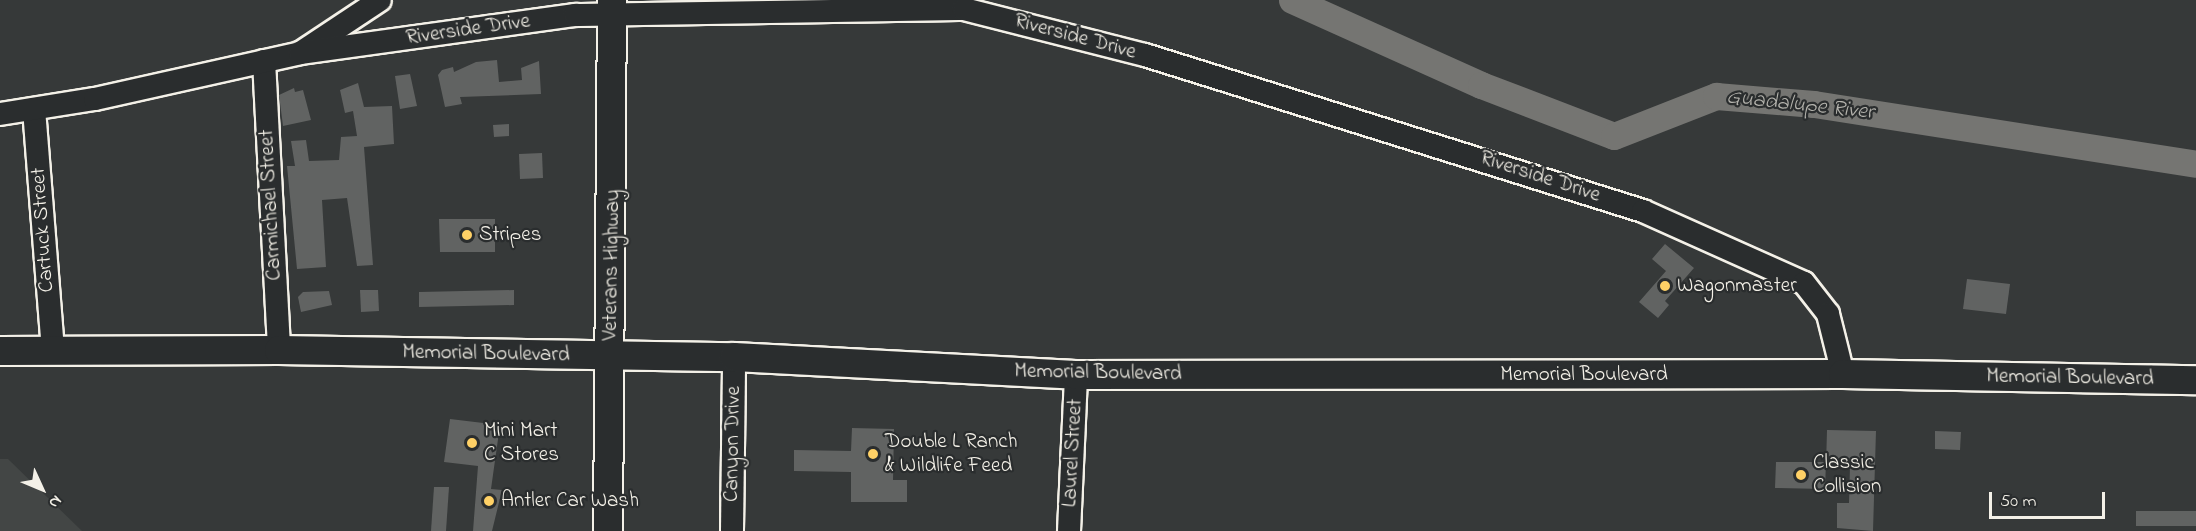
<!DOCTYPE html>
<style>
body{margin:0}
#map{position:relative;width:2196px;height:531px;overflow:hidden;background:#363939;font-family:"Indie Flower",sans-serif}
div>[style]{position:absolute}
.built>*{inset:0;background:#434645}
.river>*{height:27px;margin:-13.5px;padding:0 13.5px;transform-origin:13.5px;border-radius:13.5px;background:#757572}
.building>*{inset:0;background:#616362}
.roads{filter:drop-shadow(2px 0 #f4f1e8) drop-shadow(-2px 0 #f4f1e8) drop-shadow(0 2px #f4f1e8) drop-shadow(0 -2px #f4f1e8)}
.minor>*{height:22px;margin:-11px;padding:0 11px;transform-origin:11px;border-radius:11px;background:#2a2d2e}
.major>*{height:28px;margin:-14px;padding:0 14px;transform-origin:14px;border-radius:14px;background:#2a2d2e}
.dots>*{width:16px;height:16px;translate:-50% -50%;box-sizing:border-box;border:3px solid #2a2d2e;border-radius:50%}
span{translate:-50% -50%;white-space:nowrap;text-align:center;line-height:1.15;-webkit-text-stroke:4.5px #2a2d2e;paint-order:stroke}
.street-label{font-size:21px;color:#f4f1e8}
.poi-label{font-size:21px;color:#f4f1e8}
.left{translate:0 -50%;text-align:left}
.water-label{font-size:22px;color:#b4b3ad;font-style:italic}
.north{position:absolute;left:12px;top:459px;width:60px;height:60px;-webkit-text-stroke:4px #2a2d2e;paint-order:stroke;rotate:134deg;font-size:16px;font-weight:700;line-height:24px;text-align:center;color:#f4f1e8}
.north::after{content:'';display:block;margin:auto;width:21px;height:27px;background:#f4f1e8;clip-path:polygon(50% 0,100% 100%,50% 72%,0 100%)}
.scale{position:absolute;left:1989px;top:492px;width:116px;height:27px;box-sizing:border-box;border:3px solid #f4f1e8;border-top:0;padding-left:8px;font-size:18px;line-height:21px;white-space:nowrap;color:#f4f1e8;-webkit-text-stroke:4px #2a2d2e;paint-order:stroke}
</style>
<div id="map">
<div class="built">
<div style="clip-path:polygon(0 459px,8px 459px,82px 531px,0 531px)"></div>
</div>
<div class="river">
<div style="left:1292px;top:0;width:207px;rotate:24.2deg"></div>
<div style="left:1481px;top:85px;width:142px;rotate:21deg"></div>
<div style="left:1614px;top:136px;width:110px;rotate:-21.4deg"></div>
<div style="left:1716px;top:96px;width:98px;rotate:4.7deg"></div>
<div style="left:1814px;top:104px;width:387px;rotate:8.9deg"></div>
</div>
<div class="building">
<div style="clip-path:polygon(497px 60px,499px 82px,522px 80px,521px 68px,539px 61px,541px 94px,460px 97px,462px 104px,445px 107px,438px 75px,442px 70px,453px 67px,454px 72px,476px 62px)"></div>
<div style="clip-path:polygon(410px 74px,417px 106px,400px 109px,395px 76px)"></div>
<div style="clip-path:polygon(358px 83px,364px 107px,392px 106px,394px 144px,364px 147px,373px 265px,357px 266px,347px 198px,322px 200px,326px 267px,297px 269px,287px 166px,295px 166px,291px 141px,306px 140px,309px 161px,339px 160px,341px 137px,357px 136px,353px 111px,345px 113px,340px 90px)"></div>
<div style="clip-path:polygon(294px 88px,295px 92px,303px 90px,311px 120px,283px 126px,279px 95px)"></div>
<div style="clip-path:polygon(509px 124px,509px 136px,494px 137px,493px 125px)"></div>
<div style="clip-path:polygon(542px 153px,543px 178px,520px 179px,519px 154px)"></div>
<div style="clip-path:polygon(439px 219px,495px 219px,495px 252px,440px 252px)"></div>
<div style="clip-path:polygon(1665px 244px,1694px 268px,1665px 301px,1669px 305px,1658px 318px,1639px 302px,1666px 271px,1652px 259px)"></div>
<div style="clip-path:polygon(1967px 279px,2010px 284px,2006px 314px,1963px 309px)"></div>
<div style="clip-path:polygon(360px 290px,378px 290px,379px 311px,361px 312px)"></div>
<div style="clip-path:polygon(514px 290px,514px 305px,419px 307px,419px 292px)"></div>
<div style="clip-path:polygon(329px 291px,332px 305px,301px 312px,298px 297px,303px 292px)"></div>
<div style="clip-path:polygon(450px 419px,500px 425px,491px 489px,502px 490px,492px 531px,473px 531px,478px 466px,444px 462px)"></div>
<div style="clip-path:polygon(852px 428px,894px 429px,893px 480px,907px 480px,907px 502px,851px 502px,851px 472px,794px 471px,794px 450px,851px 451px)"></div>
<div style="clip-path:polygon(1827px 430px,1876px 431px,1873px 531px,1837px 528px,1837px 503px,1849px 503px,1850px 466px,1826px 466px)"></div>
<div style="clip-path:polygon(1935px 431px,1961px 432px,1960px 450px,1935px 449px)"></div>
<div style="clip-path:polygon(1776px 462px,1826px 462px,1825px 489px,1775px 488px)"></div>
<div style="clip-path:polygon(434px 487px,449px 487px,446px 531px,431px 531px)"></div>
<div style="clip-path:polygon(2136px 511px,2196px 511px,2196px 526px,2136px 526px)"></div>
</div>
<div class="roads">
<div class="minor">
<div style="left:303px;top:51px;width:92px;rotate:-33.5deg"></div>
<div style="left:264px;top:61px;width:289px;rotate:87deg"></div>
<div style="left:34px;top:109px;width:242px;rotate:85.5deg"></div>
<div style="left:0;top:114px;width:96px;rotate:-9deg"></div>
<div style="left:95px;top:99px;width:210px;rotate:-12.6deg"></div>
<div style="left:300px;top:53px;width:278px;rotate:-7.9deg"></div>
<div style="left:575px;top:15px;width:389px;rotate:-0.9deg"></div>
<div style="left:964px;top:9px;width:187px;rotate:14.3deg"></div>
<div style="left:1145px;top:55px;width:522px;rotate:17.39deg"></div>
<div style="left:1643px;top:211px;width:176px;rotate:24.1deg"></div>
<div style="left:1804px;top:283px;width:39px;rotate:52deg"></div>
<div style="left:1828px;top:314px;width:62px;rotate:76deg"></div>
<div style="left:732px;top:531px;width:174px;rotate:-89.3deg"></div>
<div style="left:1069px;top:531px;width:156px;rotate:-87.4deg"></div>
</div>
<div class="major">
<div style="left:0;top:351px;width:279px;rotate:-0.2deg"></div>
<div style="left:279px;top:350px;width:455px;rotate:0.9deg"></div>
<div style="left:734px;top:357px;width:342px;rotate:3deg"></div>
<div style="left:1076px;top:375px;width:767px;rotate:-0.07deg"></div>
<div style="left:1843px;top:374px;width:353px;rotate:1deg"></div>
<div style="left:608px;top:531px;width:531px;rotate:-89.57deg"></div>
</div>
</div>
<div class="dots">
<div style="left:467px;top:235px;background:#ffd166"></div>
<div style="left:1665px;top:286px;background:#ffd166"></div>
<div style="left:472px;top:443px;background:#ffd166"></div>
<div style="left:873px;top:454px;background:#ffd166"></div>
<div style="left:1801px;top:475px;background:#ffd166"></div>
<div style="left:489px;top:501px;background:#ffd166"></div>
</div>
<div class="street-label">
<span style="left:468px;top:30px;rotate:-8deg">Riverside Drive</span>
<span style="left:1075px;top:37px;rotate:15deg">Riverside Drive</span>
<span style="left:1540px;top:177px;rotate:18deg">Riverside Drive</span>
<span style="left:271px;top:205px;rotate:-93deg">Carmichael Street</span>
<span style="left:43px;top:230px;rotate:-94deg">Cartuck Street</span>
<span style="left:612px;top:265px;rotate:-89deg">Veterans Highway</span>
<span style="left:486px;top:354px;rotate:1deg">Memorial Boulevard</span>
<span style="left:1098px;top:373px;rotate:1deg">Memorial Boulevard</span>
<span style="left:1584px;top:375px">Memorial Boulevard</span>
<span style="left:2070px;top:378px;rotate:1deg">Memorial Boulevard</span>
<span style="left:733px;top:444px;rotate:-89deg">Canyon Drive</span>
<span style="left:1073px;top:453px;rotate:-87deg">Laurel Street</span>
</div>
<div class="poi-label">
<span class="left" style="left:479px;top:235px">Stripes</span>
<span class="left" style="left:1677px;top:286px">Wagonmaster</span>
<span class="left" style="left:484px;top:443px">Mini Mart<br>C Stores</span>
<span class="left" style="left:885px;top:454px">Double L Ranch<br>&amp; Wildlife Feed</span>
<span class="left" style="left:1813px;top:475px">Classic<br>Collision</span>
<span class="left" style="left:501px;top:501px">Antler Car Wash</span>
</div>
<div class="water-label">
<span style="left:1800px;top:106px;rotate:6deg">Guadalupe River</span>
</div>
<div class="north">N</div>
<div class="scale">50 m</div>
</div>
